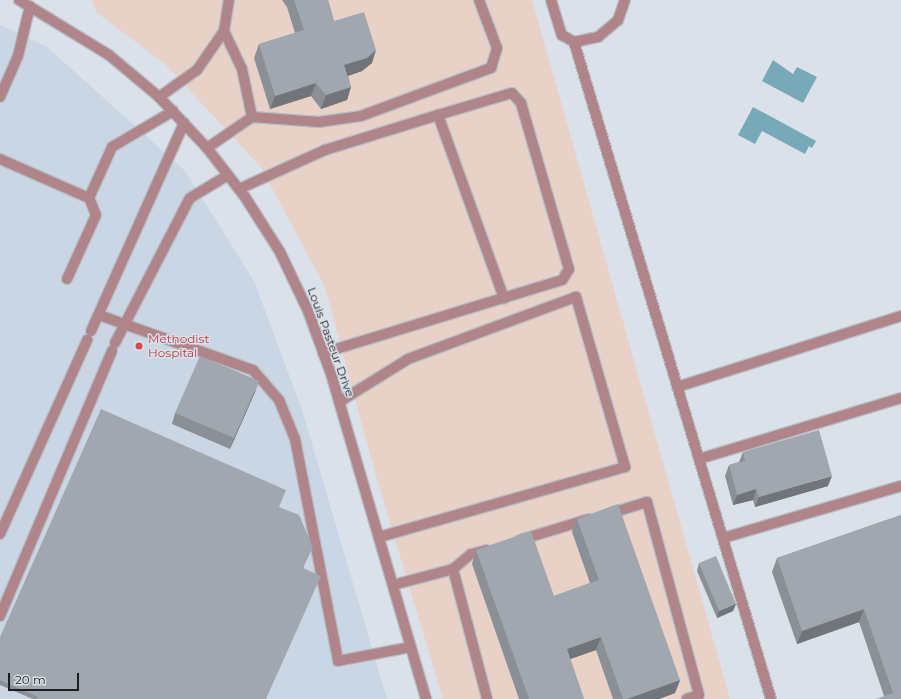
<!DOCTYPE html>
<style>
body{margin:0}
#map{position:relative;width:901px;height:699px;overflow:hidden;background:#dae1e9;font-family:Montserrat,sans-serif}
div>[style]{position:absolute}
.commercial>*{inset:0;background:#e8d1c7}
.built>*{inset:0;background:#cad6e4}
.water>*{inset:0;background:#78a9b8}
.roads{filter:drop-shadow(1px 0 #b8bec5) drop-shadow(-1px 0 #b8bec5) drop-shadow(0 1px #b8bec5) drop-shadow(0 -1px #b8bec5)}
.service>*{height:10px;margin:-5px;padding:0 5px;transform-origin:5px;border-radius:5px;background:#af858a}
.tertiary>*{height:10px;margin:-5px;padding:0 5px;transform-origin:5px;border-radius:5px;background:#af858a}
.wall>*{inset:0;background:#8a9096}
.shaded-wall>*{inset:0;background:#71757a}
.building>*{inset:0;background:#a1a7af}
.dots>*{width:11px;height:11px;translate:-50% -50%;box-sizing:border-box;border:2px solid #dae1e9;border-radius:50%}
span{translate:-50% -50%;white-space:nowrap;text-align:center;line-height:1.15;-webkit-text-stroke:3px #dae1e9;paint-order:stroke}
.health-label{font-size:12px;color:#be3a42}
.left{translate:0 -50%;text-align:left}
.street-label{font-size:12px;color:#1b1d20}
.scale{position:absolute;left:8px;top:673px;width:71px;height:18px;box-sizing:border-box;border:2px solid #1b1d20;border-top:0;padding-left:5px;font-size:12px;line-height:14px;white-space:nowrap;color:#1b1d20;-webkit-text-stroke:3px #dae1e9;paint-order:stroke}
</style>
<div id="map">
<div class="commercial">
<div style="clip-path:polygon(92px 0,532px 0,730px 699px,443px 699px,376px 476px,325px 287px,260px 166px,165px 64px,96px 12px)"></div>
</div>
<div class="built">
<div style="clip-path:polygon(0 25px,47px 47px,185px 171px,254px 281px,302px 410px,387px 699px,0 699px)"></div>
</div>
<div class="water">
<div style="clip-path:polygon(773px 60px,793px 74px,797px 67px,817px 77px,803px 103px,762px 81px)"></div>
<div style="clip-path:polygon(753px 107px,816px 141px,812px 148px,809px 146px,805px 154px,762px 131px,755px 144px,738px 135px)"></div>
</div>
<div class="roads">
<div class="service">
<div style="left:551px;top:0;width:37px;rotate:73deg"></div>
<div style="left:562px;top:35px;width:14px;rotate:30deg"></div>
<div style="left:574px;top:42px;width:25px;rotate:-12deg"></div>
<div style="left:598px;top:37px;width:26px;rotate:-40deg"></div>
<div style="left:618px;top:20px;width:21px;rotate:-71deg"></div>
<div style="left:224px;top:31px;width:42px;rotate:64.7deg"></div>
<div style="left:242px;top:69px;width:49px;rotate:78.2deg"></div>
<div style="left:574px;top:42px;width:686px;rotate:73.31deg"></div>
<div style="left:0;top:97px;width:45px;rotate:-66.3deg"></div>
<div style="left:18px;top:56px;width:51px;rotate:-76.5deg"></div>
<div style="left:159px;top:97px;width:47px;rotate:-35.4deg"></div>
<div style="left:197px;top:70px;width:47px;rotate:-55.3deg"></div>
<div style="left:224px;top:31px;width:31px;rotate:-81deg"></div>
<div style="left:438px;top:115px;width:195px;rotate:70.2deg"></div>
<div style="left:207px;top:148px;width:55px;rotate:-34.6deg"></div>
<div style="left:252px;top:117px;width:67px;rotate:4.3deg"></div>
<div style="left:319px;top:122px;width:42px;rotate:-8.1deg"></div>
<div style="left:361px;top:116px;width:139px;rotate:-20.3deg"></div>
<div style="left:491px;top:68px;width:21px;rotate:-73deg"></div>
<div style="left:497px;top:48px;width:51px;rotate:-110.6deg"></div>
<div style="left:0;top:159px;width:97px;rotate:23.7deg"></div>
<div style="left:89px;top:198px;width:56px;rotate:-65.7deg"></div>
<div style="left:112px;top:147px;width:71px;rotate:-30.5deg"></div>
<div style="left:239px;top:189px;width:94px;rotate:-24.4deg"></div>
<div style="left:325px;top:150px;width:118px;rotate:-17.2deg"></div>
<div style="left:438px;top:115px;width:77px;rotate:-16.6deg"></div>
<div style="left:512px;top:93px;width:13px;rotate:48deg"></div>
<div style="left:521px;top:103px;width:173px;rotate:73.9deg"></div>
<div style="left:569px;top:269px;width:13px;rotate:122deg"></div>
<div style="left:562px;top:280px;width:250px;rotate:163deg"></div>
<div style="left:67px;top:279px;width:70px;rotate:-65.6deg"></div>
<div style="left:96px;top:215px;width:18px;rotate:-112deg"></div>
<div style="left:99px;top:315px;width:164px;rotate:19.7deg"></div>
<div style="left:253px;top:370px;width:40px;rotate:49deg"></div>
<div style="left:279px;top:400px;width:42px;rotate:67.7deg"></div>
<div style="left:295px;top:439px;width:226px;rotate:79deg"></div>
<div style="left:338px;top:661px;width:74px;rotate:-10.9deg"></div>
<div style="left:91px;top:331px;width:228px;rotate:-65.9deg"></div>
<div style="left:115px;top:343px;width:163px;rotate:-62.7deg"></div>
<div style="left:190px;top:198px;width:44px;rotate:-31.2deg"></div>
<div style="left:677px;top:387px;width:235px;rotate:-17.6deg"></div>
<div style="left:339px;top:402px;width:81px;rotate:-31.9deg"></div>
<div style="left:408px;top:359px;width:179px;rotate:-20.3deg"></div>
<div style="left:576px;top:297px;width:177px;rotate:73.9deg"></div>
<div style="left:625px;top:467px;width:256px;rotate:164.1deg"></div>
<div style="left:699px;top:459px;width:211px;rotate:-16.8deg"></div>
<div style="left:608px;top:514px;width:41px;rotate:-17.1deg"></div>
<div style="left:647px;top:502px;width:200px;rotate:74.9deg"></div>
<div style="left:699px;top:695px;width:13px;rotate:162deg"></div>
<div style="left:0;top:534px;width:213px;rotate:-65.8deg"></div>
<div style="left:723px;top:538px;width:185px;rotate:-16.3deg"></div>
<div style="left:520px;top:540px;width:72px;rotate:-16.9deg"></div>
<div style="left:453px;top:569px;width:23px;rotate:-40deg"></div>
<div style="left:471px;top:554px;width:16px;rotate:-14deg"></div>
<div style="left:393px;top:585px;width:62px;rotate:-14.9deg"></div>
<div style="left:453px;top:569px;width:134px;rotate:75.3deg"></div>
<div style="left:0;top:616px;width:288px;rotate:-67.1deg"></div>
</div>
<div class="tertiary">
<div style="left:19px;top:0;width:105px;rotate:31.4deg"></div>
<div style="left:109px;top:55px;width:65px;rotate:40deg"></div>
<div style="left:159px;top:97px;width:70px;rotate:46.7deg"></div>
<div style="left:207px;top:148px;width:62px;rotate:52.2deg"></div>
<div style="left:245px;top:197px;width:65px;rotate:57.5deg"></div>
<div style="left:280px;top:252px;width:65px;rotate:64.6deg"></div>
<div style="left:308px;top:311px;width:67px;rotate:69.9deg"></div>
<div style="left:331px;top:374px;width:339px;rotate:73.7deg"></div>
</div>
</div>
<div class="wall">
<div style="clip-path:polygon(282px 0,328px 0,334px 21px,372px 63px,362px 71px,348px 76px,351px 87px,347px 100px,321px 109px,311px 96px,270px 109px,254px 58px,259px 44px,295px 33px,287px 7px)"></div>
<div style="clip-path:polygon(255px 392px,230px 449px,172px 424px,175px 413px)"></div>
<div style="clip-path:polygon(743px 452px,828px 486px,755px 507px,753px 500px,733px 505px,725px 476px,729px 465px,739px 462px)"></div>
<div style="clip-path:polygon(279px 507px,304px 568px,266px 699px,33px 699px,0 685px,0 637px)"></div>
<div style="clip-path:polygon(901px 515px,901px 699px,884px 696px,859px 622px,797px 644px,772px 572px,777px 558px)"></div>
<div style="clip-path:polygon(577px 519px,680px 680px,675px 693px,659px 699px,613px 699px,596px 650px,570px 659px,584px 699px,519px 699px,472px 564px,476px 550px,554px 596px,590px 583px,572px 532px)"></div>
<div style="clip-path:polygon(699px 563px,736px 604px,733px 611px,717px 618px,697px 571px)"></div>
</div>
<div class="shaded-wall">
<div style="clip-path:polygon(376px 50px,372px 63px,362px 71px,339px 79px,344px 65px)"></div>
<div style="clip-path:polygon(316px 83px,311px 96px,270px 109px,275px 96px)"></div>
<div style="clip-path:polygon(351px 87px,347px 100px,321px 109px,326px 95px)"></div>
<div style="clip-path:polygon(259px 381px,255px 392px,230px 449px,234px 438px)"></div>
<div style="clip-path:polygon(832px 476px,828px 486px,755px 507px,759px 497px)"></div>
<div style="clip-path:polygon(756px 489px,753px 500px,733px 505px,737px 495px)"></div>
<div style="clip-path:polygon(736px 604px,733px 611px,717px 618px,719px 611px)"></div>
<div style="clip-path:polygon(864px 609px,859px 622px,797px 644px,802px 631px)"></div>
<div style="clip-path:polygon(601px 637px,596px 650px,562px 662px,567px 649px)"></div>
<div style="clip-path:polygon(680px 680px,675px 693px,659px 699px,627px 699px)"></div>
</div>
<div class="building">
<div style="clip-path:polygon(294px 0,328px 0,334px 21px,364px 12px,376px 50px,367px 58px,344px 65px,351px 87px,326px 95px,316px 83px,275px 96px,259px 44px,304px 30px)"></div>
<div style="clip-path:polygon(200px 356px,259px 381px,234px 438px,175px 413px)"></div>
<div style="clip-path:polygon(101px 409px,286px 490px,279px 507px,299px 515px,313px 547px,303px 568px,321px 576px,266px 699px,37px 699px,38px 697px,0 680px,0 637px)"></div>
<div style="clip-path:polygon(819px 430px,832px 476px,759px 497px,756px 489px,737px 495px,729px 465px,745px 461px,743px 452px)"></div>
<div style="clip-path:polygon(618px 504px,680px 680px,627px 699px,623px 699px,601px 637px,567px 649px,584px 699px,529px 699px,476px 550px,531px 531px,554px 596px,599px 580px,577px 519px)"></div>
<div style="clip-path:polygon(901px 515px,901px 699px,876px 699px,893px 693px,864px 609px,802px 631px,777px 558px)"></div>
<div style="clip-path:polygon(716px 556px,736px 604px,719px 611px,699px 563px)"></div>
</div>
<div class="dots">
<div style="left:139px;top:346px;background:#e0444e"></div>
</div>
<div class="health-label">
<span class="left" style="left:148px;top:346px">Methodist<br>Hospital</span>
</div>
<div class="street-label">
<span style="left:331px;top:342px;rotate:70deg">Louis Pasteur Drive</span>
</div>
<div class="scale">20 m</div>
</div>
